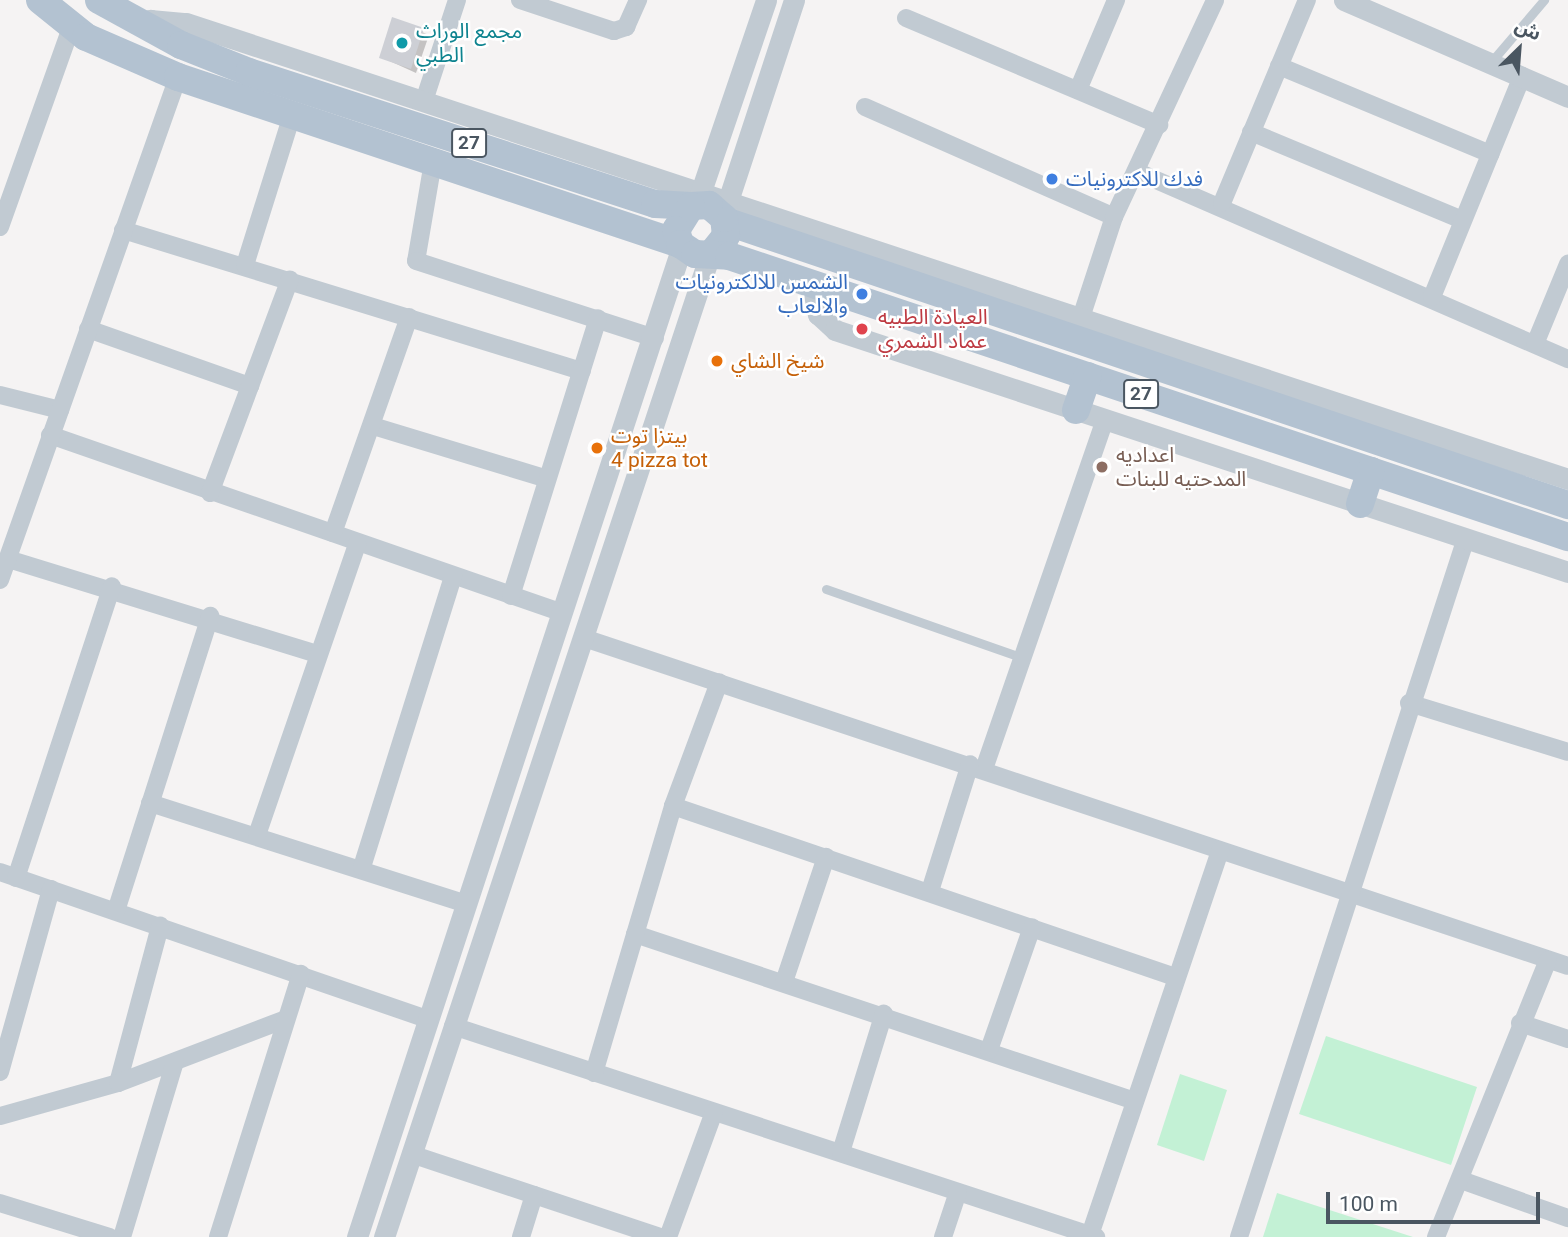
<!DOCTYPE html>
<meta charset="utf-8">
<style>
body{margin:0}
#map{position:relative;width:1568px;height:1237px;overflow:hidden;background:#f5f3f3;font-family:Roboto,"Noto Sans Arabic",sans-serif}
div>[style]{position:absolute}
.green>*{inset:0;background:#c3f1d5}
.shadow>*{inset:0;background:#0003}
.building>*{inset:0;background:#cdcfd5}
.service>*{height:9px;margin:-4.5px;padding:0 4.5px;transform-origin:4.5px;border-radius:4.5px;background:#c1cad2}
.minor>*{height:18px;margin:-9px;padding:0 9px;transform-origin:9px;border-radius:9px;background:#c1cad2}
.tertiary>*{height:21px;margin:-10.5px;padding:0 10.5px;transform-origin:10.5px;border-radius:10.5px;background:#c1cad2}
.primary>*{height:28px;margin:-14px;padding:0 14px;transform-origin:14px;border-radius:14px;background:#b3c2d1}
.dots>*{width:19px;height:19px;translate:-50% -50%;box-sizing:border-box;border:4px solid #fff;border-radius:50%}
span{translate:-50% -50%;white-space:nowrap;text-align:center;line-height:1.15;-webkit-text-stroke:5px #fff;paint-order:stroke}
.shield-label span{padding:2px 5px;background:#fff;border:2px solid;border-radius:5px;-webkit-text-stroke-width:0}
.shield-label{font-size:19px;color:#4a5661;font-weight:700}
.culture-label{font-size:21px;color:#0d838f}
.left{translate:0 -50%;text-align:left}
.shop-label{font-size:21px;color:#366cbe}
.right{translate:-100% -50%;text-align:right}
.health-label{font-size:21px;color:#be3a42}
.food-label{font-size:21px;color:#c56008}
.education-label{font-size:21px;color:#785e54}
.north{position:absolute;left:1484px;top:14px;width:70px;height:70px;-webkit-text-stroke:5px #fff;paint-order:stroke;rotate:25deg;font-size:19px;font-weight:700;line-height:28px;text-align:center;color:#4a5661}
.north::after{content:'';display:block;margin:auto;width:24px;height:32px;background:#4a5661;clip-path:polygon(50% 0,100% 100%,50% 72%,0 100%)}
.scale{position:absolute;left:1326px;top:1192px;width:214px;height:32px;box-sizing:border-box;border:4px solid #4a5661;border-top:0;padding-left:9px;font-size:21px;line-height:24px;white-space:nowrap;color:#4a5661;-webkit-text-stroke:5px #fff;paint-order:stroke}
</style>
<div id="map">
<div class="green">
<div style="clip-path:polygon(1326px 1036px,1477px 1087px,1451px 1165px,1299px 1114px)"></div>
<div style="clip-path:polygon(1180px 1074px,1227px 1090px,1204px 1161px,1157px 1145px)"></div>
<div style="clip-path:polygon(1277px 1193px,1413px 1237px,1263px 1237px)"></div>
</div>
<div class="shadow">
<div style="clip-path:polygon(393px 20px,429px 35px,416px 73px,381px 57px)"></div>
</div>
<div class="building">
<div style="clip-path:polygon(392px 17px,424px 28px,411px 69px,379px 58px)"></div>
</div>
<div class="service">
<div style="left:1491px;top:62px;width:82px;rotate:-49.5deg"></div>
<div style="left:826px;top:589px;width:209px;rotate:19.3deg"></div>
</div>
<div class="minor">
<div style="left:520px;top:0;width:99px;rotate:18.3deg"></div>
<div style="left:614px;top:31px;width:13px;rotate:-18deg"></div>
<div style="left:626px;top:27px;width:30px;rotate:-66deg"></div>
<div style="left:906px;top:18px;width:275px;rotate:22.9deg"></div>
<div style="left:1279px;top:66px;width:229px;rotate:22.6deg"></div>
<div style="left:1078px;top:90px;width:98px;rotate:-67.1deg"></div>
<div style="left:424px;top:101px;width:106px;rotate:-71.9deg"></div>
<div style="left:865px;top:107px;width:272px;rotate:23.8deg"></div>
<div style="left:1251px;top:132px;width:226px;rotate:22.6deg"></div>
<div style="left:433px;top:162px;width:100px;rotate:99.7deg"></div>
<div style="left:416px;top:261px;width:251px;rotate:17.9deg"></div>
<div style="left:1140px;top:173px;width:467px;rotate:23.5deg"></div>
<div style="left:1222px;top:203px;width:220px;rotate:-67.3deg"></div>
<div style="left:0;top:227px;width:214px;rotate:-70.4deg"></div>
<div style="left:123px;top:230px;width:480px;rotate:17.1deg"></div>
<div style="left:245px;top:265px;width:157px;rotate:-72.6deg"></div>
<div style="left:1432px;top:297px;width:239px;rotate:-67.8deg"></div>
<div style="left:88px;top:329px;width:172px;rotate:19.4deg"></div>
<div style="left:1077px;top:330px;width:119px;rotate:-71.9deg"></div>
<div style="left:1114px;top:217px;width:239px;rotate:-65deg"></div>
<div style="left:1535px;top:344px;width:87px;rotate:-67.6deg"></div>
<div style="left:0;top:395px;width:62px;rotate:14deg"></div>
<div style="left:373px;top:426px;width:182px;rotate:16.9deg"></div>
<div style="left:50px;top:435px;width:543px;rotate:19.14deg"></div>
<div style="left:210px;top:493px;width:228px;rotate:-69.5deg"></div>
<div style="left:333px;top:533px;width:229px;rotate:-70.6deg"></div>
<div style="left:8px;top:559px;width:323px;rotate:17.1deg"></div>
<div style="left:0;top:580px;width:534px;rotate:-70.51deg"></div>
<div style="left:511px;top:596px;width:291px;rotate:-72.6deg"></div>
<div style="left:584px;top:638px;width:1037px;rotate:18.43deg"></div>
<div style="left:1409px;top:703px;width:166px;rotate:17.1deg"></div>
<div style="left:984px;top:769px;width:369px;rotate:-70.9deg"></div>
<div style="left:150px;top:803px;width:332px;rotate:17.7deg"></div>
<div style="left:673px;top:806px;width:530px;rotate:18.81deg"></div>
<div style="left:257px;top:835px;width:308px;rotate:-71deg"></div>
<div style="left:362px;top:867px;width:305px;rotate:-72.6deg"></div>
<div style="left:0;top:872px;width:453px;rotate:19deg"></div>
<div style="left:16px;top:878px;width:307px;rotate:-71.8deg"></div>
<div style="left:930px;top:891px;width:133px;rotate:-72.5deg"></div>
<div style="left:116px;top:911px;width:310px;rotate:-72.3deg"></div>
<div style="left:635px;top:934px;width:527px;rotate:18.47deg"></div>
<div style="left:784px;top:982px;width:132px;rotate:-71.4deg"></div>
<div style="left:1520px;top:1023px;width:51px;rotate:18.4deg"></div>
<div style="left:453px;top:1026px;width:677px;rotate:18.17deg"></div>
<div style="left:989px;top:1050px;width:130px;rotate:-70.7deg"></div>
<div style="left:0;top:1072px;width:190px;rotate:-74.4deg"></div>
<div style="left:594px;top:1073px;width:278px;rotate:-73.5deg"></div>
<div style="left:673px;top:806px;width:132px;rotate:-69.6deg"></div>
<div style="left:118px;top:1083px;width:163px;rotate:-75deg"></div>
<div style="left:0;top:1116px;width:123px;rotate:-15.6deg"></div>
<div style="left:118px;top:1083px;width:180px;rotate:-20.9deg"></div>
<div style="left:841px;top:1152px;width:145px;rotate:-72.8deg"></div>
<div style="left:411px;top:1154px;width:262px;rotate:18.4deg"></div>
<div style="left:1461px;top:1180px;width:114px;rotate:19.6deg"></div>
<div style="left:0;top:1203px;width:115px;rotate:17.2deg"></div>
<div style="left:1090px;top:1235px;width:406px;rotate:-71.3deg"></div>
<div style="left:122px;top:1237px;width:183px;rotate:-73.2deg"></div>
<div style="left:218px;top:1237px;width:276px;rotate:-72.5deg"></div>
<div style="left:521px;top:1237px;width:44px;rotate:-72.8deg"></div>
<div style="left:668px;top:1237px;width:133px;rotate:-69.8deg"></div>
<div style="left:943px;top:1237px;width:47px;rotate:-71.6deg"></div>
<div style="left:1239px;top:1237px;width:735px;rotate:-72.01deg"></div>
<div style="left:1436px;top:1237px;width:299px;rotate:-68deg"></div>
</div>
<div class="tertiary">
<div style="left:1344px;top:0;width:244px;rotate:23.4deg"></div>
<div style="left:145px;top:26px;width:8px;rotate:-50deg"></div>
<div style="left:150px;top:20px;width:36px;rotate:5deg"></div>
<div style="left:186px;top:23px;width:1455px;rotate:18.26deg"></div>
<div style="left:697px;top:203px;width:214px;rotate:-71.2deg"></div>
<div style="left:724px;top:213px;width:224px;rotate:-71.8deg"></div>
<div style="left:812px;top:284px;width:31px;rotate:79deg"></div>
<div style="left:818px;top:314px;width:23px;rotate:43deg"></div>
<div style="left:835px;top:330px;width:772px;rotate:18.27deg"></div>
<div style="left:357px;top:1237px;width:1043px;rotate:-71.84deg"></div>
<div style="left:384px;top:1237px;width:1036px;rotate:-71.65deg"></div>
</div>
<div class="primary">
<div style="left:40px;top:0;width:59px;rotate:38.8deg"></div>
<div style="left:86px;top:37px;width:100px;rotate:23.5deg"></div>
<div style="left:178px;top:77px;width:529px;rotate:18.4deg"></div>
<div style="left:99px;top:0;width:94px;rotate:28.8deg"></div>
<div style="left:181px;top:45px;width:73px;rotate:21.7deg"></div>
<div style="left:249px;top:72px;width:427px;rotate:18deg"></div>
<div style="left:655px;top:204px;width:36px;rotate:3deg"></div>
<div style="left:725px;top:221px;width:890px;rotate:18.62deg"></div>
<div style="left:713px;top:252px;width:21px;rotate:-51deg"></div>
<div style="left:726px;top:236px;width:18px;rotate:-96deg"></div>
<div style="left:724px;top:218px;width:20px;rotate:-139deg"></div>
<div style="left:709px;top:205px;width:18px;rotate:177deg"></div>
<div style="left:691px;top:206px;width:28px;rotate:122deg"></div>
<div style="left:676px;top:230px;width:15px;rotate:74deg"></div>
<div style="left:680px;top:244px;width:18px;rotate:34deg"></div>
<div style="left:695px;top:254px;width:34px;rotate:3deg"></div>
<div style="left:729px;top:256px;width:885px;rotate:18.52deg"></div>
<div style="left:1076px;top:410px;width:36px;rotate:-71deg"></div>
<div style="left:1360px;top:504px;width:35px;rotate:-72deg"></div>
</div>
<div class="dots">
<div style="left:402px;top:43px;background:#0f9aa8"></div>
<div style="left:1052px;top:179px;background:#3f7fe0"></div>
<div style="left:862px;top:294px;background:#3f7fe0"></div>
<div style="left:862px;top:329px;background:#e0444e"></div>
<div style="left:717px;top:361px;background:#e8710a"></div>
<div style="left:597px;top:448px;background:#e8710a"></div>
<div style="left:1102px;top:467px;background:#8d6e63"></div>
</div>
<div class="shield-label">
<span style="left:469px;top:143px">27</span>
<span style="left:1141px;top:394px">27</span>
</div>
<div class="culture-label">
<span class="left" style="left:416px;top:43px">مجمع الوراث<br>الطبي</span>
</div>
<div class="shop-label">
<span class="left" style="left:1066px;top:179px">فدك للاكترونيات</span>
<span class="right" style="left:848px;top:294px">الشمس للالكترونيات<br>والالعاب</span>
</div>
<div class="health-label">
<span class="left" style="left:878px;top:329px">العيادة الطبيه<br>عماد الشمري</span>
</div>
<div class="food-label">
<span class="left" style="left:731px;top:361px">شيخ الشاي</span>
<span class="left" style="left:611px;top:448px">بيتزا توت<br>4 pizza tot</span>
</div>
<div class="education-label">
<span class="left" style="left:1116px;top:467px">اعداديه<br>المدحتيه للبنات</span>
</div>
<div class="north">ش</div>
<div class="scale">100 m</div>
</div>
